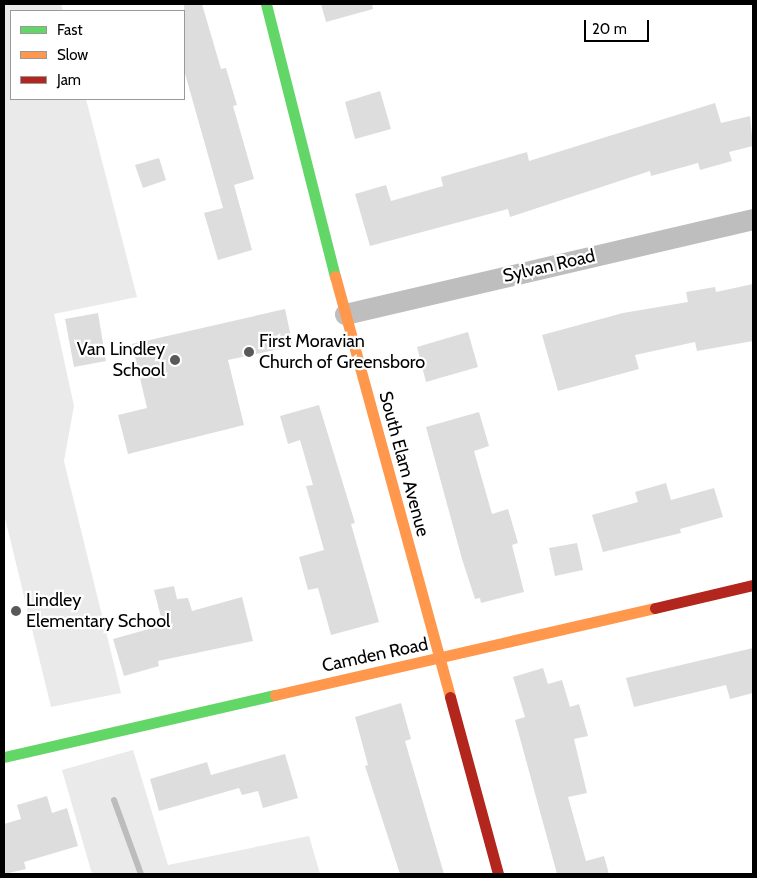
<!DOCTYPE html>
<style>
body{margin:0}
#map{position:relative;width:757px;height:878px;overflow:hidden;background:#fff;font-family:Cabin,sans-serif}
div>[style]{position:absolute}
.green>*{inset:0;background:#eaeaea}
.stream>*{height:6px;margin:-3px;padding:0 3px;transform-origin:3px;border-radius:3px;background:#bcbcbc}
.building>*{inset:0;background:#ddd}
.street>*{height:21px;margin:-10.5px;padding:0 10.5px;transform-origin:10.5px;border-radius:10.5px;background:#bebebe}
.fast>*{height:11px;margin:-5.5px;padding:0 5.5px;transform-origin:5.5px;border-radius:5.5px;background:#63d668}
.slow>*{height:11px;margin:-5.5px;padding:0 5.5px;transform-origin:5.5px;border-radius:5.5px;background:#ff974d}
.jam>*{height:11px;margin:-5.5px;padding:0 5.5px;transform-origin:5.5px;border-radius:5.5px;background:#b3261e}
.dots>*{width:14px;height:14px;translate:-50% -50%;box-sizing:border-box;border:2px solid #fff;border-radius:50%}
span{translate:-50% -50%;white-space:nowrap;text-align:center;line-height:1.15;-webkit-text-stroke:4.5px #fff;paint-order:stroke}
.street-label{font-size:18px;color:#000}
.poi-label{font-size:18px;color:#000}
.left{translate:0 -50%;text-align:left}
.right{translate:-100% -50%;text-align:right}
.frame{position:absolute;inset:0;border:5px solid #000;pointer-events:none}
.legend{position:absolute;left:10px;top:10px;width:175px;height:90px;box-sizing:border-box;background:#fff;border:1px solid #999;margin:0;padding:6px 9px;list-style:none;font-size:15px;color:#000}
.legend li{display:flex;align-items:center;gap:10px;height:25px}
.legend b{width:25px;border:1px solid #999}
.scale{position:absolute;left:584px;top:20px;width:65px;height:22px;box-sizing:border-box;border:2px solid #000;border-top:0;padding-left:6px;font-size:15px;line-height:18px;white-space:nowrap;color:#000;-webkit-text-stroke:4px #fff;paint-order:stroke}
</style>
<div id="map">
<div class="green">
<div style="clip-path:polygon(4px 4px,61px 4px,63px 11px,11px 11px,11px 99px,86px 99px,137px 297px,54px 314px,74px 406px,64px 461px,121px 693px,51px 707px,4px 514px)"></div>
<div style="clip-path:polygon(133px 750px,168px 865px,309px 836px,320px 874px,92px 874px,62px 770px)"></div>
</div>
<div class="stream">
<div style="left:114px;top:800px;width:79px;rotate:70deg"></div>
</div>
<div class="building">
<div style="clip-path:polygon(184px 4px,202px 4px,221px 69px,226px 68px,237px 105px,233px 106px,254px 179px,234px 185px,252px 250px,218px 260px,204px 213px,223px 208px,184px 70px)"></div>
<div style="clip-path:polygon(321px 4px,372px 4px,373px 9px,326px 22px)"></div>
<div style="clip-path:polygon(380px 91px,391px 129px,355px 139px,345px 102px)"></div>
<div style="clip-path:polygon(715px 103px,721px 123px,750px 116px,753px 146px,729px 152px,732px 161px,700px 170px,698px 163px,651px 176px,650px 171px,510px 217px,508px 209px,370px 246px,355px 194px,386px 185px,391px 201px,443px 186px,441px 177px,527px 152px,529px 161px)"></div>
<div style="clip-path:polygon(159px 158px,166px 180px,143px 188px,135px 165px)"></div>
<div style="clip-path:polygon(753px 284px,753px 341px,697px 351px,695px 342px,635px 355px,639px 369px,558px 391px,542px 335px,623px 313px,688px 302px,686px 292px,715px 287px,716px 292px)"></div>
<div style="clip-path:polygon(285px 309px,293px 346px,228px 360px,244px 425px,128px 454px,118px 415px,147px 408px,132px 344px)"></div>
<div style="clip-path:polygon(98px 313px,106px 361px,74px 367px,65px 319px)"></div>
<div style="clip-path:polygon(468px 332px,478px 367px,426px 382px,417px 347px)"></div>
<div style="clip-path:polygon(319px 405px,355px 523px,351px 524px,379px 622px,331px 635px,318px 588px,308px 590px,299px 557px,324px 550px,306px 486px,313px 485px,300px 440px,288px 444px,280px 416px)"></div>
<div style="clip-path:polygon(479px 412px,489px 446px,474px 451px,492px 514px,508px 509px,518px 543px,512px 545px,524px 592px,481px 603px,480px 598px,475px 599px,462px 559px,426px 427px)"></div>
<div style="clip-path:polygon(666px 483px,671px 500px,714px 488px,723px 517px,680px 529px,681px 533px,603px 552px,592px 515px,638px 502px,635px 492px)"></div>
<div style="clip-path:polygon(577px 543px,583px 570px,555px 576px,549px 548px)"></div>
<div style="clip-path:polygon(174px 586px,177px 599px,188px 598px,192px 611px,242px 597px,253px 641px,158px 661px,159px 666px,124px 676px,113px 639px,163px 625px,154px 590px)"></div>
<div style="clip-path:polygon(753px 648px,753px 693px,730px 699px,726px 685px,634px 707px,626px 678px)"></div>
<div style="clip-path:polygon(543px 668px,548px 684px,562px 680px,570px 707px,579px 704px,588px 736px,574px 739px,587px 793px,568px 797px,586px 861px,604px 856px,609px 874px,557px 874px,515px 720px,525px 717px,513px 677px)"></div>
<div style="clip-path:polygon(401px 703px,411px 739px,405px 741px,444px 874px,400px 874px,365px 766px,368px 765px,355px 717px)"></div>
<div style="clip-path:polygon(285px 754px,298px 798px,263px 808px,258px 791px,242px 795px,239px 788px,159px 811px,150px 779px,207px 762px,211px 775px)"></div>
<div style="clip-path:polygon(47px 796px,52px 813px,67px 808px,78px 846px,24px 862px,26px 869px,4px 874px,4px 824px,21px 819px,17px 805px)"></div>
</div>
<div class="street">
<div style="left:345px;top:314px;width:419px;rotate:-13.1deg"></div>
</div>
<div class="fast">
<div style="left:266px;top:4px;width:281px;rotate:75.8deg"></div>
<div style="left:4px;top:757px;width:278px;rotate:-12.9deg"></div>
</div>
<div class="slow">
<div style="left:335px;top:276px;width:436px;rotate:74.7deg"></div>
<div style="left:275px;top:695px;width:390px;rotate:-12.9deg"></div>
</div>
<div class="jam">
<div style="left:655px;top:608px;width:101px;rotate:-13.2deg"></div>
<div style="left:450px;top:697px;width:183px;rotate:74.8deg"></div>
</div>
<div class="dots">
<div style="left:249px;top:352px;background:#595959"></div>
<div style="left:175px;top:360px;background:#595959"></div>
<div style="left:16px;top:611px;background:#595959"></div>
</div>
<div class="street-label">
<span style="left:549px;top:266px;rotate:-13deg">Sylvan Road</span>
<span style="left:404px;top:464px;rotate:75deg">South Elam Avenue</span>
<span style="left:375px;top:655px;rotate:-12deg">Camden Road</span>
</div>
<div class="poi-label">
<span class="left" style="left:259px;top:352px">First Moravian<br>Church of Greensboro</span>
<span class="right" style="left:165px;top:360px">Van Lindley<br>School</span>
<span class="left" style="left:26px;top:611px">Lindley<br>Elementary School</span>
</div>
<div class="frame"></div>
<ul class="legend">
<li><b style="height:6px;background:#63d668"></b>Fast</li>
<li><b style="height:6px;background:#ff974d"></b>Slow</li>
<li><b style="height:6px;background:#b3261e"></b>Jam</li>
</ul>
<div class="scale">20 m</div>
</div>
